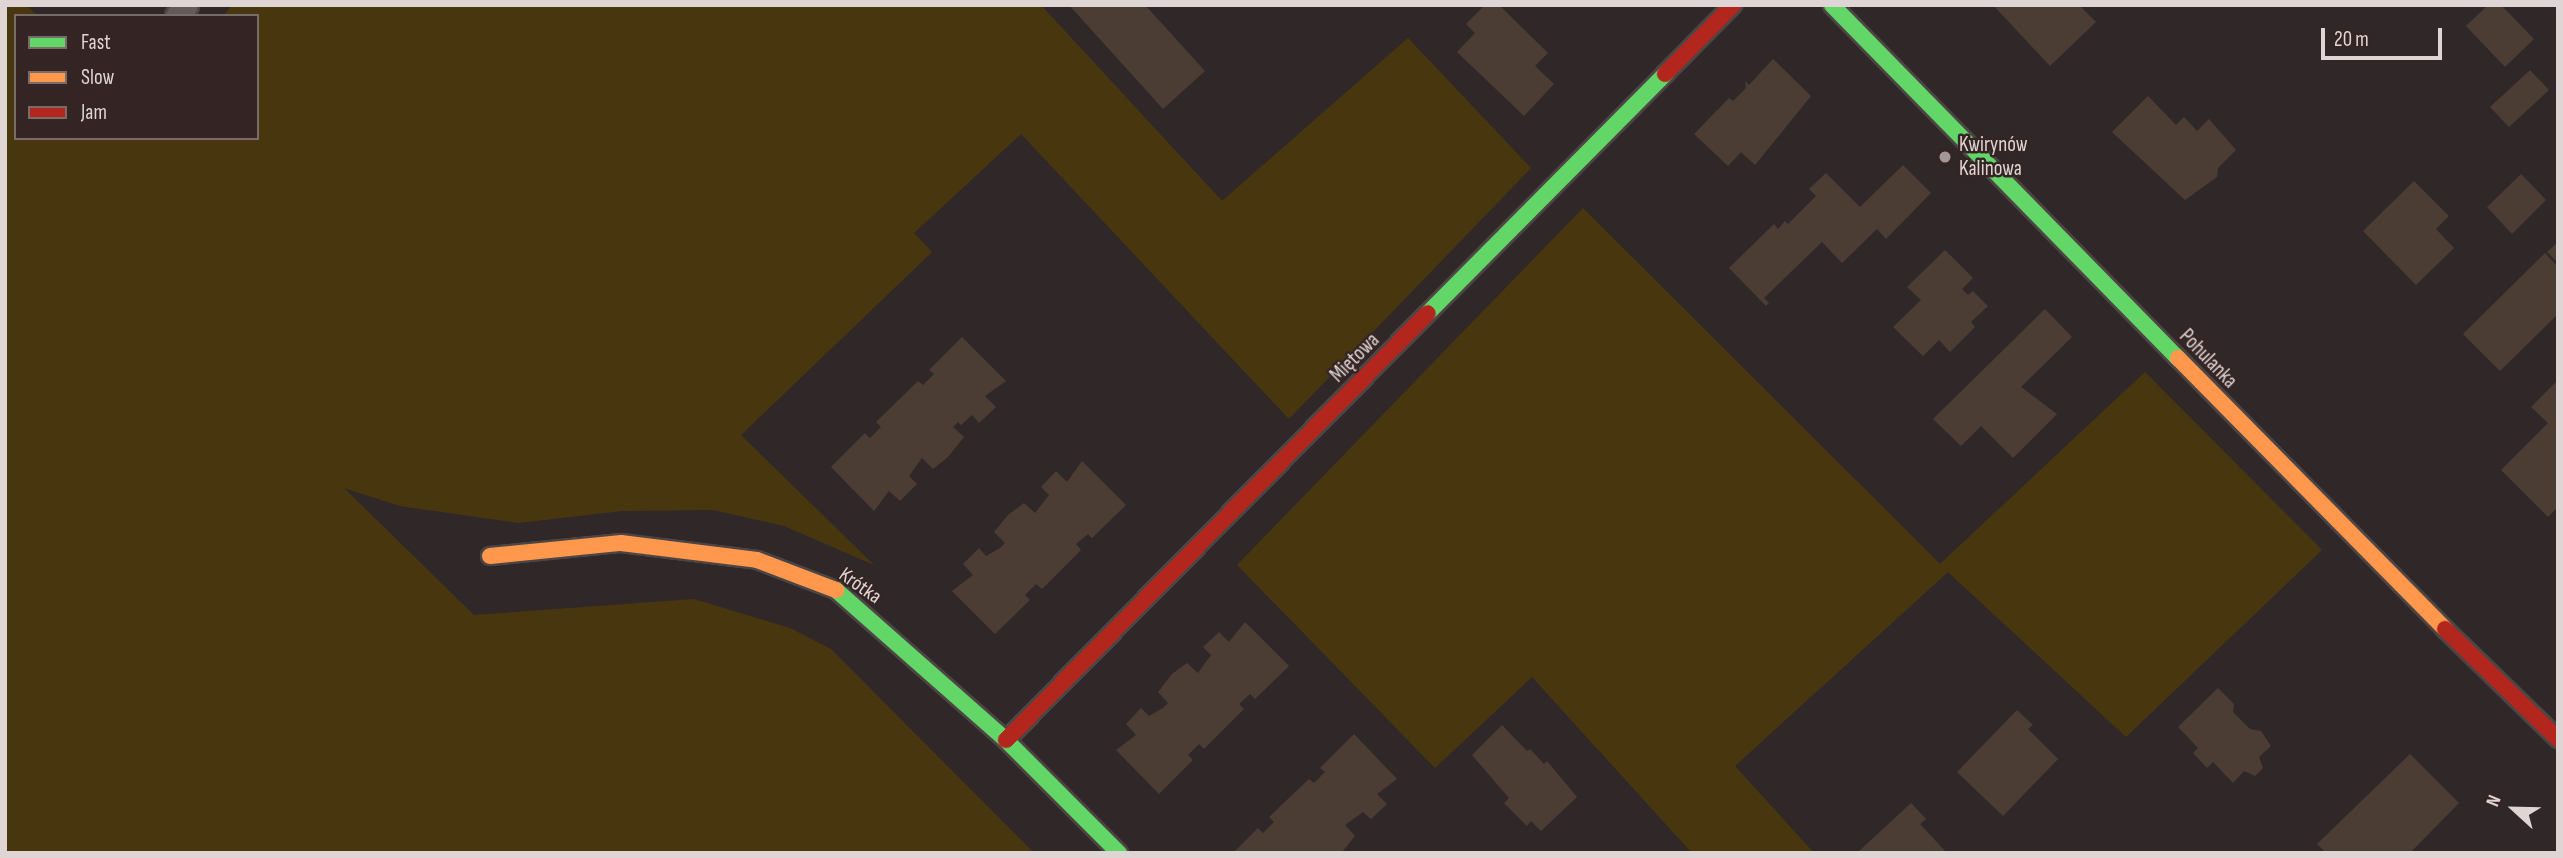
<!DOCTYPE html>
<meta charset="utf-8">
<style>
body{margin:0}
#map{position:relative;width:2563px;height:858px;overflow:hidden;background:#302828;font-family:"Sofia Sans Condensed",sans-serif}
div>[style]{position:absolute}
.green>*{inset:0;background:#48370e}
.building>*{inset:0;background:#4c3d34}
.roads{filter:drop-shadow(2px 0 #4c4544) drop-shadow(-2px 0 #4c4544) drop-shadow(0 2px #4c4544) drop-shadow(0 -2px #4c4544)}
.lane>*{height:23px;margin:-11.5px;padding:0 11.5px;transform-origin:11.5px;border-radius:11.5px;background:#625b5b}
.fast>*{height:16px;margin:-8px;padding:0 8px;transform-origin:8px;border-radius:8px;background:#63d668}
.slow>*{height:16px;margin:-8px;padding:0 8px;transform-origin:8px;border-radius:8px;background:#ff974d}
.jam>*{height:16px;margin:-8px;padding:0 8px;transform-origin:8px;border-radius:8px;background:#b3261e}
.dots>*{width:19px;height:19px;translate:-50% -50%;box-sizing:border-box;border:4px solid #342524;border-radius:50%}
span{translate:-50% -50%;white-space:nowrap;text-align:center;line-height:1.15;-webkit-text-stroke:5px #342524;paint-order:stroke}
.poi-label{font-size:21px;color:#dfd5d4}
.left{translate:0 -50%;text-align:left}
.street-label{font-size:21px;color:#dfd5d4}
.frame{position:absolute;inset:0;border:7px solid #dfd5d4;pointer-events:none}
.legend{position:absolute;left:14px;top:14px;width:245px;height:126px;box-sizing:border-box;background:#342524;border:2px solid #786b6a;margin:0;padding:9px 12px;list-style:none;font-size:21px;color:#dfd5d4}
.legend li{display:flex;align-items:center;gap:14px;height:35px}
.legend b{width:35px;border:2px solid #786b6a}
.north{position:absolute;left:2479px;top:774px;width:70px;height:70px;-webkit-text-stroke:5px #342524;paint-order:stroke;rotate:292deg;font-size:19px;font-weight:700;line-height:28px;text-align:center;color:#dfd5d4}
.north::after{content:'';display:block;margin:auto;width:24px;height:32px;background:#dfd5d4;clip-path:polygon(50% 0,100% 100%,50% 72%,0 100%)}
.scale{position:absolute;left:2321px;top:28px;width:121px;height:32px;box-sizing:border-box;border:4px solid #dfd5d4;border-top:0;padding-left:9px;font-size:21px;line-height:24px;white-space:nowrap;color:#dfd5d4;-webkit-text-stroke:5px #342524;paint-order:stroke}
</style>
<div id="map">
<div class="green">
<div style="clip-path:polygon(5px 5px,26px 5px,38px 16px,16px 16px,16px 138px,257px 138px,257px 16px,223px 16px,232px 5px,1041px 5px,1222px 201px,1408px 38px,1531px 168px,1289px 419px,1021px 134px,914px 233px,932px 252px,741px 435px,874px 565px,784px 526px,713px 510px,622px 511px,518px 523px,400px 506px,344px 488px,474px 615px,694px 599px,790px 628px,831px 649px,1034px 853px,5px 853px)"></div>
<div style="clip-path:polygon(1583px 208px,1940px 564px,2145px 372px,2322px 550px,2126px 737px,1948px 572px,1735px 766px,1814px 853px,1692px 853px,1532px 677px,1435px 768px,1237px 565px)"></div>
</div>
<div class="building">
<div style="clip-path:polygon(1069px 5px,1145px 5px,1205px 71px,1163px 109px)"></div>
<div style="clip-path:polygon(1485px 5px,1499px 5px,1548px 53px,1535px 66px,1554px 84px,1524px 116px,1457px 52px,1475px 33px,1466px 24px)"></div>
<div style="clip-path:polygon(1993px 5px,2079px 5px,2096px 22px,2050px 66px)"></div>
<div style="clip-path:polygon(2488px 5px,2501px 5px,2534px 39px,2505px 67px,2466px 26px)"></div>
<div style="clip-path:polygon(1773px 59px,1811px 96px,1755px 165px,1741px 152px,1728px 166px,1694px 134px,1729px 98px,1733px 101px,1746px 88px,1745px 81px,1749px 85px)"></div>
<div style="clip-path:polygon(2530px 70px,2549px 90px,2509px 127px,2490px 107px)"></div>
<div style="clip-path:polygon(2148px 96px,2176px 125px,2184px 117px,2197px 131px,2209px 119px,2236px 150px,2218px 168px,2217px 177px,2185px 200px,2112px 132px)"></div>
<div style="clip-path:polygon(1903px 165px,1931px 193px,1886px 239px,1877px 229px,1842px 263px,1822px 242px,1764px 298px,1769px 303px,1766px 306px,1729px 268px,1774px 224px,1778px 229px,1785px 221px,1788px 224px,1816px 196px,1809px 189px,1826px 173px,1860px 207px)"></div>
<div style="clip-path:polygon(2521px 174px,2546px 200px,2512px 234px,2487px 207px)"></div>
<div style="clip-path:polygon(2414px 181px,2449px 216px,2436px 229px,2454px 248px,2416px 285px,2363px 231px)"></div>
<div style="clip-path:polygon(2558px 242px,2558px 263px,2547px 252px)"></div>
<div style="clip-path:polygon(1945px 250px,1973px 278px,1962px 289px,1968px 295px,1973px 291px,1988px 306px,1971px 322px,1975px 327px,1950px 352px,1939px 340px,1923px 356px,1893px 327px,1921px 300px,1907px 287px)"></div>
<div style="clip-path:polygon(2545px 253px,2558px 267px,2558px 314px,2500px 371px,2463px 334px)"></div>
<div style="clip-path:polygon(2045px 309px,2072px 337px,2021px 387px,2057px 414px,2013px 458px,1981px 426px,1961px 446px,1933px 419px)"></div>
<div style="clip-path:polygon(962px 337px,1006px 381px,985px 396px,996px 407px,979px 423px,972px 415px,961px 425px,958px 422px,953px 427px,964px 437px,948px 457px,933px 469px,922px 458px,909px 476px,917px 484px,900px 501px,889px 491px,874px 511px,831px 467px,865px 433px,870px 438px,881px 427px,876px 422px,918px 381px,923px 385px,934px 374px,929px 370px)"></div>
<div style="clip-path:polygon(2558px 380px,2558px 507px,2548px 517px,2501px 470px,2548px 423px,2531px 407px)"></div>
<div style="clip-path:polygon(1082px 461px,1126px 505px,1092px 538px,1088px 534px,1076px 544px,1081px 550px,1042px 589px,1036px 584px,1025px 595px,1030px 600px,995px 634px,952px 591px,973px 575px,963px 564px,979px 548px,986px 556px,1000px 548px,1005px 543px,994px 532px,1008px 515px,1024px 503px,1035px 513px,1049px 495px,1041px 487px,1056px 471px,1067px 482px)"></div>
<div style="clip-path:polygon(1245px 622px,1289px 666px,1255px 699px,1250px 694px,1239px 704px,1244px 709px,1204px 749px,1199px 744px,1188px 755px,1193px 760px,1159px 794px,1116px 750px,1136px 735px,1126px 724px,1141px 708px,1149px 716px,1163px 708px,1168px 703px,1158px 692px,1172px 674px,1187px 663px,1198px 673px,1211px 655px,1203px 647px,1219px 632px,1229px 642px)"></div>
<div style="clip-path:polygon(2218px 688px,2234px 704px,2233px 712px,2250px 729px,2261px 731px,2271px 746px,2259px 757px,2263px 768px,2255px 776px,2244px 771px,2233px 783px,2213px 762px,2207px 768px,2193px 753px,2198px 748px,2178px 727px)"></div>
<div style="clip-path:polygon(2017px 710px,2033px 725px,2028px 729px,2058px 759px,2003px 816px,1957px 772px)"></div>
<div style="clip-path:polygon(1502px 725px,1527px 751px,1530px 749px,1544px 764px,1547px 761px,1577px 797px,1541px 831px,1531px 821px,1527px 826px,1504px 803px,1509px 798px,1472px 755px)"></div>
<div style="clip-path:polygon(1354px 734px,1397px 779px,1377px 794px,1387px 804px,1371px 819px,1363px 812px,1345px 825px,1355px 836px,1342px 852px,1233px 853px,1258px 828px,1263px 833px,1274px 822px,1269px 817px,1309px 779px,1314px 783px,1325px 772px,1320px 768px)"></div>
<div style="clip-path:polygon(2410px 754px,2459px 803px,2410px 853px,2326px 853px,2317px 844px)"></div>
<div style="clip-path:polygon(1911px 803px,1926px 819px,1920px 824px,1947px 853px,1857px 853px)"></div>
</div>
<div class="roads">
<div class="lane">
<div style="left:177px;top:16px;width:14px;rotate:-51deg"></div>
</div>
<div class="fast">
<div style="left:1832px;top:5px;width:494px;rotate:45.6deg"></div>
<div style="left:1428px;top:313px;width:337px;rotate:-45.2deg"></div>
<div style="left:836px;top:590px;width:227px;rotate:41.4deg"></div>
<div style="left:1006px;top:740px;width:160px;rotate:45deg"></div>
</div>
<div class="slow">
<div style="left:2178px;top:358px;width:380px;rotate:45.4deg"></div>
<div style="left:490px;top:556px;width:132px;rotate:-5.7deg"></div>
<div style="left:621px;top:543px;width:137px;rotate:7.1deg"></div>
<div style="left:757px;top:560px;width:85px;rotate:20.8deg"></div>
</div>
<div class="jam">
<div style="left:1665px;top:74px;width:97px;rotate:-45.4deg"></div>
<div style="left:2445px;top:629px;width:158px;rotate:44.2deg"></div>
<div style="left:1006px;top:740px;width:600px;rotate:-45.34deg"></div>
</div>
</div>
<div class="dots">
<div style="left:1945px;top:157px;background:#a29898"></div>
</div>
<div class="poi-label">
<span class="left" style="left:1959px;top:157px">Kwirynów<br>Kalinowa</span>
</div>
<div class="street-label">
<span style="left:1355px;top:358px;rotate:-45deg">Miętowa</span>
<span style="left:2208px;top:359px;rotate:46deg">Pohulanka</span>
<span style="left:860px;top:586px;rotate:35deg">Krótka</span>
</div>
<div class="frame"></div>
<ul class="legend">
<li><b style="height:9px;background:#63d668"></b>Fast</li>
<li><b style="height:9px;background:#ff974d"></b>Slow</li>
<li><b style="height:9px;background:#b3261e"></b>Jam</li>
</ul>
<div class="north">N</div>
<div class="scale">20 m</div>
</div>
